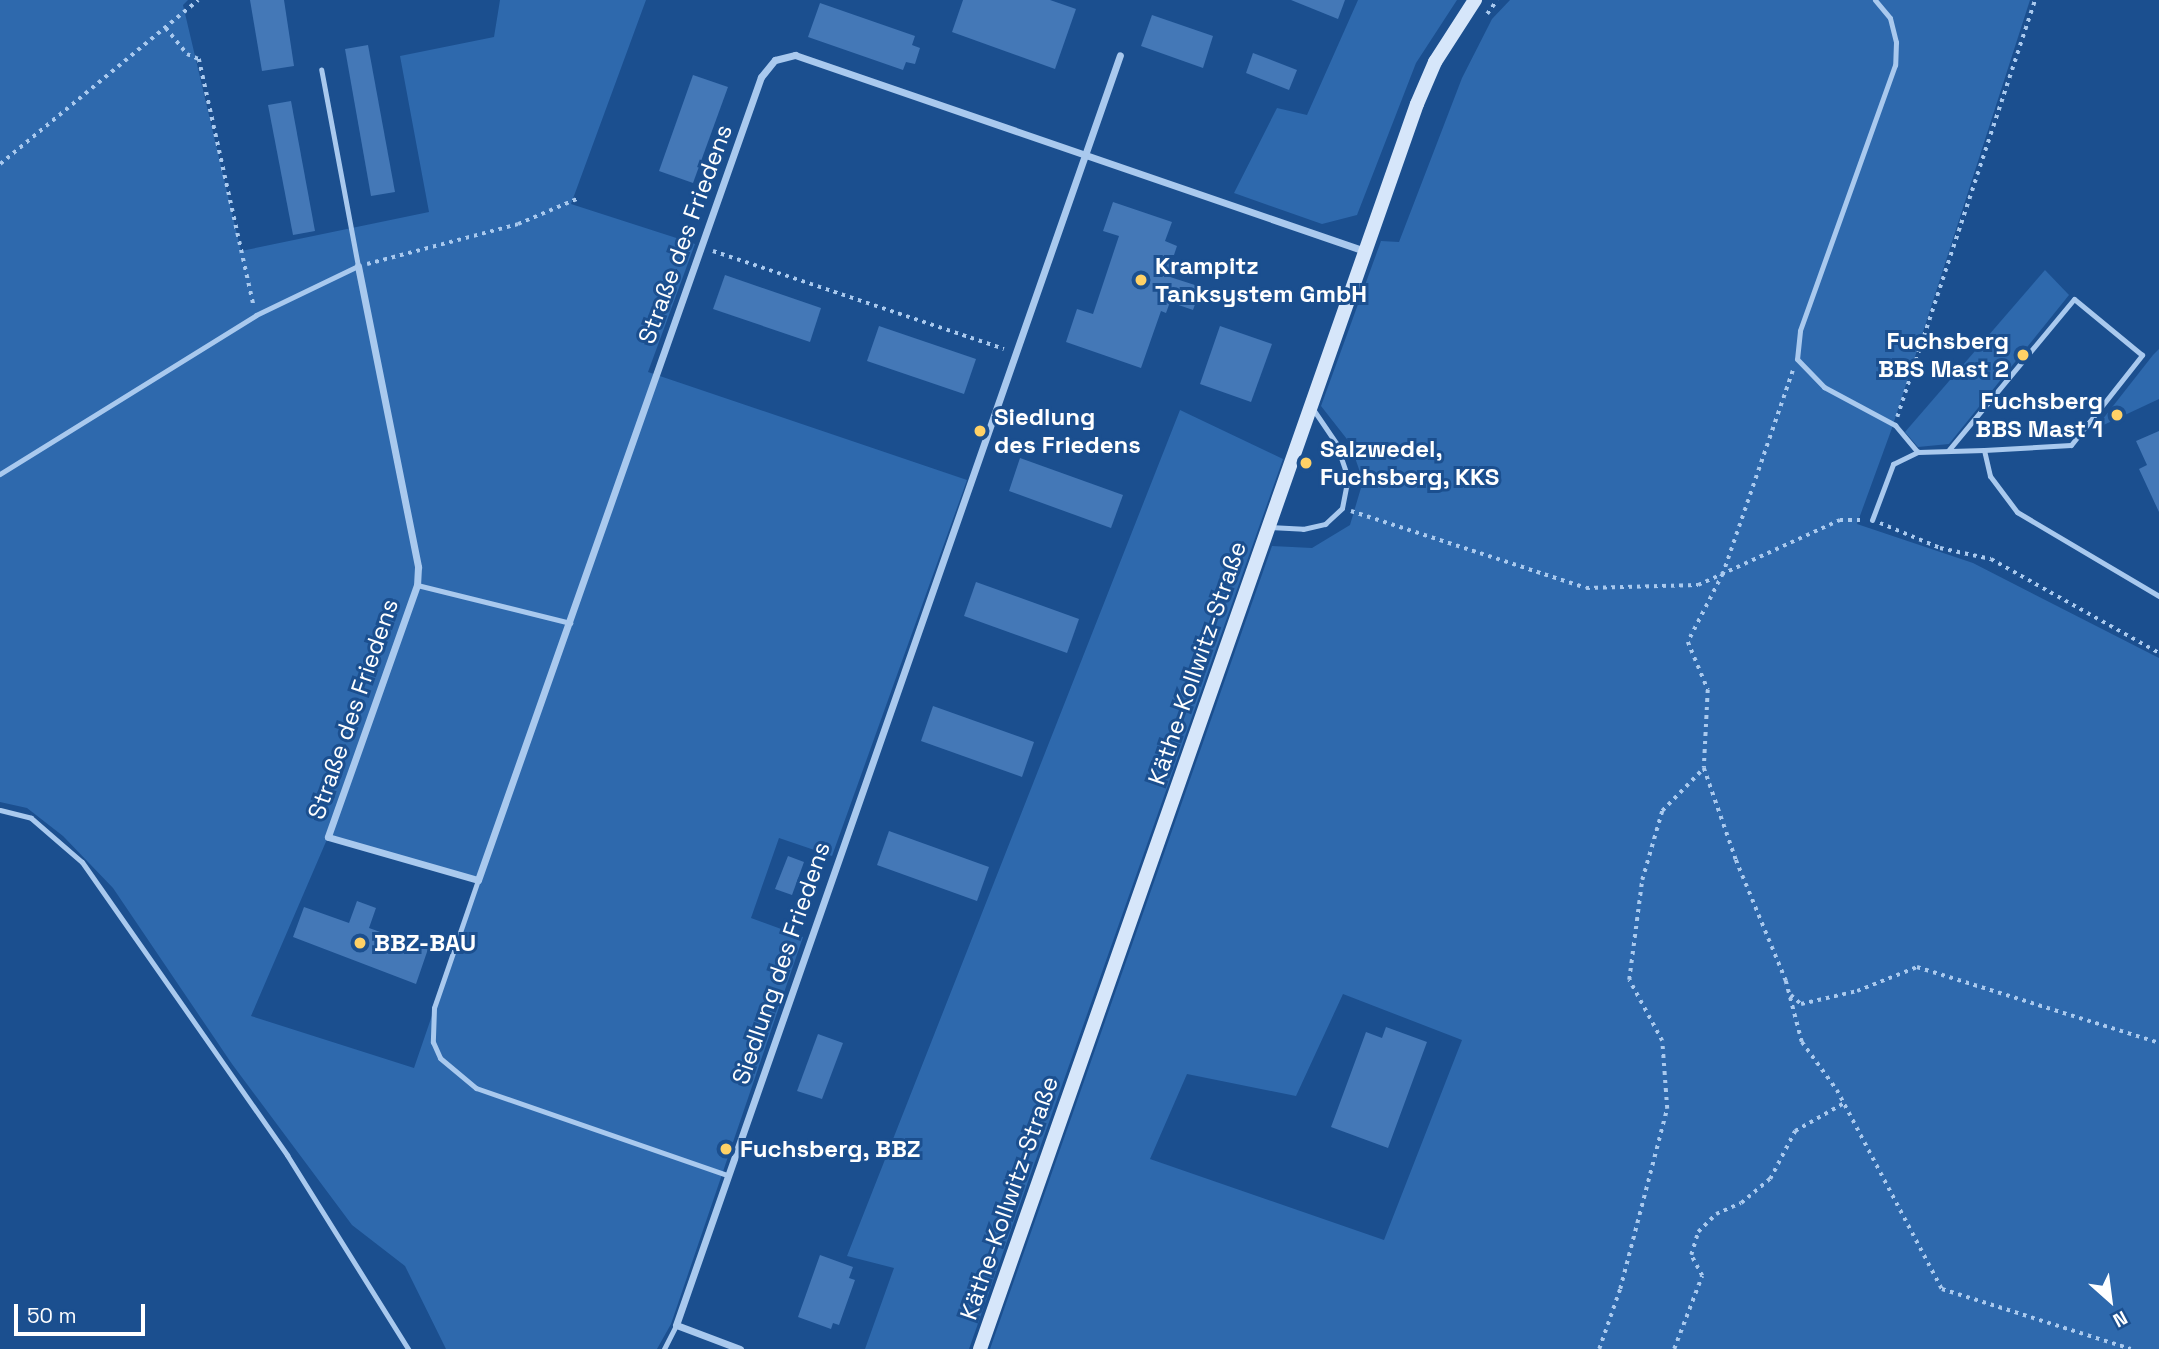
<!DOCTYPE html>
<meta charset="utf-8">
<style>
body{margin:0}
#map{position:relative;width:2159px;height:1349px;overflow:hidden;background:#1b4f8f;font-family:"Space Grotesk",sans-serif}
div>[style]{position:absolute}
.green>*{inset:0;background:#2e69ad}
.building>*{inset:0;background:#4478b7}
.path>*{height:3.5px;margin-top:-1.75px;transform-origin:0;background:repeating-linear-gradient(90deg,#a9c9ee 0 3.5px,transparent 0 8.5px)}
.lane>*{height:5px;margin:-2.5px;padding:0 2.5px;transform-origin:2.5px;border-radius:2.5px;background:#a9c9ee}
.street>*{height:7px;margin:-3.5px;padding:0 3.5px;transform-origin:3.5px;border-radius:3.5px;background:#a9c9ee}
.secondary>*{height:14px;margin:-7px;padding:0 7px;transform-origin:7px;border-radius:7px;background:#d6e6fa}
.dots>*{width:19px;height:19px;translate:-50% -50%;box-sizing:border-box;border:4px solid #1b4f8f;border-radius:50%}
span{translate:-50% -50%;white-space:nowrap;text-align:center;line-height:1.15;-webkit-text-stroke:6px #1b4f8f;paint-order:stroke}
.street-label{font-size:24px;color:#fff}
.poi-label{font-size:24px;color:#fff;font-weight:700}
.left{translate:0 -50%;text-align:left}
.right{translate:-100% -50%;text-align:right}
.north{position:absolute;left:2075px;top:1265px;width:70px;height:70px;-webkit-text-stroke:5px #1b4f8f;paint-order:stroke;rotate:152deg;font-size:19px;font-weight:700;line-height:28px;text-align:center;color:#fff}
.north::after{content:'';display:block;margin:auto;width:24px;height:32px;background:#fff;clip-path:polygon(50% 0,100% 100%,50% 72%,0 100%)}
.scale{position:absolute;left:14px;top:1304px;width:131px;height:32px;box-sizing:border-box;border:4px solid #fff;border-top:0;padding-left:9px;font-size:21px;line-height:24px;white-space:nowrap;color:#fff;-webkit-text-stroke:5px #1b4f8f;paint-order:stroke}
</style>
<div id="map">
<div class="green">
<div style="clip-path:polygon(evenodd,0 0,188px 0,183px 5px,241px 251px,429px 212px,400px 56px,494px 37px,500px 0,646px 0,571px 204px,695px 244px,648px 372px,967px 480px,832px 856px,779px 838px,751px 918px,803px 937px,671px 1324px,657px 1349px,446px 1349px,405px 1266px,352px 1225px,232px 1064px,113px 888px,63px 836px,27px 808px,0 802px,0 0,328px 837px,478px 881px,414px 1068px,251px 1016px,328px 837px)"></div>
<div style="clip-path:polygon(1358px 0,1457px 0,1416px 63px,1357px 215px,1322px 224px,1234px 193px,1277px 108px,1307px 115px)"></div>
<div style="clip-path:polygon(evenodd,1510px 0,2030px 0,1892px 428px,1857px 524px,1973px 563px,2159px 658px,2159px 1349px,990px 1349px,1272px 546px,1312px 548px,1350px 525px,1363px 481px,1350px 443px,1321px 406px,1381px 241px,1399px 242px,1462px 78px,1492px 19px,1510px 0,1343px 994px,1462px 1040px,1384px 1240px,1150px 1159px,1187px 1074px,1296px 1096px,1343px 994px)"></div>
<div style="clip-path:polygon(2045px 270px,2069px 295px,1949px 444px,1918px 447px,1905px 432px)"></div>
<div style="clip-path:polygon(2159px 349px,2159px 399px,2095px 429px,2153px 355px)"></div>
<div style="clip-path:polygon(1180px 410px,1283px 459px,969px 1349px,865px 1349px,894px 1268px,847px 1256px)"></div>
</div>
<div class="building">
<div style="clip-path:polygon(250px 0,284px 0,294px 66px,262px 71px)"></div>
<div style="clip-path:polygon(963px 0,1050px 0,1076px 9px,1055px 69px,952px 32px)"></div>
<div style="clip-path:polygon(1291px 0,1345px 0,1338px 19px)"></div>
<div style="clip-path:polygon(820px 3px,915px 36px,912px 45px,920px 48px,915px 64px,906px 62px,903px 70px,808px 37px)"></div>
<div style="clip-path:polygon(1152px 15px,1213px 36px,1203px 68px,1141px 46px)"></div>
<div style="clip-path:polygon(368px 45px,395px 192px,371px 196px,345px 49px)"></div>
<div style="clip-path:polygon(1253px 53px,1297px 70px,1289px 90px,1246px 73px)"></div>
<div style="clip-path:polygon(693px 75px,728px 87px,693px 183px,659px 171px)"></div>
<div style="clip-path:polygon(291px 101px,315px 231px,293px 235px,268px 105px)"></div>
<div style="clip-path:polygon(1113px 202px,1172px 222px,1165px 241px,1177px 246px,1167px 276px,1201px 287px,1193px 310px,1170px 302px,1166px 313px,1161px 311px,1141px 368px,1066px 342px,1077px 309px,1093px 314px,1119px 236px,1103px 231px)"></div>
<div style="clip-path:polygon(725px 275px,821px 308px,810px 342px,713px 309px)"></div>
<div style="clip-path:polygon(879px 326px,976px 359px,964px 394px,867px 361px)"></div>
<div style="clip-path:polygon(1220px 326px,1272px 344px,1251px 402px,1200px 384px)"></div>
<div style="clip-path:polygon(2159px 431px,2159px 512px,2139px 469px,2147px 465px,2136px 441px)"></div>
<div style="clip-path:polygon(1020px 458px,1123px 495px,1111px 528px,1009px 491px)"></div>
<div style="clip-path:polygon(976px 582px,1079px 619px,1067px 653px,964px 616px)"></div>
<div style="clip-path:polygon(933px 706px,1034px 742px,1022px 777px,921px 741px)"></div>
<div style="clip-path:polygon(889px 831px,989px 867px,977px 901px,877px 865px)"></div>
<div style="clip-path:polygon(788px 856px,804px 862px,792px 895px,775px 889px)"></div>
<div style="clip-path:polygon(357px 901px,376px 908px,369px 928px,428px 949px,416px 984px,293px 937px,304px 907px,349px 923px)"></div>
<div style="clip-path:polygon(1386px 1027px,1427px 1042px,1388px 1148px,1331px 1127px,1366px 1032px,1382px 1038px)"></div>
<div style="clip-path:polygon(818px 1034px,843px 1043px,822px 1099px,797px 1091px)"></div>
<div style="clip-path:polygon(820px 1255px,853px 1267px,849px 1278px,855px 1280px,839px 1325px,833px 1323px,831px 1329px,798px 1317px)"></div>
</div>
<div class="path">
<div style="left:1487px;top:14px;width:17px;rotate:-54deg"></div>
<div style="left:166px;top:28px;width:33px;rotate:51deg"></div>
<div style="left:187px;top:54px;width:13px;rotate:23deg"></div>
<div style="left:199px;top:59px;width:254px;rotate:77.5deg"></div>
<div style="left:0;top:164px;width:257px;rotate:-39.6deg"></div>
<div style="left:713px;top:251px;width:307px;rotate:18.6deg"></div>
<div style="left:367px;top:264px;width:156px;rotate:-14.8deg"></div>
<div style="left:518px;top:224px;width:66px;rotate:-23.1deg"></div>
<div style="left:1793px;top:371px;width:215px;rotate:109deg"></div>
<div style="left:1723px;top:574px;width:76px;rotate:117.2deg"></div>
<div style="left:1688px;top:642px;width:52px;rotate:67.4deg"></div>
<div style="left:1708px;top:690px;width:78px;rotate:92.9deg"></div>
<div style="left:1704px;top:768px;width:97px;rotate:70.8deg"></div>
<div style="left:1736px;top:860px;width:131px;rotate:67.5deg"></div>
<div style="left:1786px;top:981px;width:63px;rotate:75.3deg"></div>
<div style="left:1802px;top:1042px;width:59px;rotate:53.9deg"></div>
<div style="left:1837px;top:1090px;width:225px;rotate:62.2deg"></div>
<div style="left:1942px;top:1289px;width:198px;rotate:17.6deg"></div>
<div style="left:1897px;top:417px;width:439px;rotate:-71.7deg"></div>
<div style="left:1351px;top:511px;width:247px;rotate:18.1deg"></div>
<div style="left:1586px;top:588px;width:112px;rotate:-1.5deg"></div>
<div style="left:1698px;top:585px;width:156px;rotate:-24.6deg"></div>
<div style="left:1840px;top:520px;width:23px"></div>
<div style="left:1880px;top:523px;width:65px;rotate:22.6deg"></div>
<div style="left:1940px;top:548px;width:52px;rotate:12.2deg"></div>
<div style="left:1991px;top:559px;width:193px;rotate:29.2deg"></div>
<div style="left:1791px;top:995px;width:13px;rotate:42deg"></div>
<div style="left:1801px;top:1004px;width:57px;rotate:-13.1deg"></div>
<div style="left:1857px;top:991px;width:65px;rotate:-21.8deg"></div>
<div style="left:1917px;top:967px;width:254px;rotate:17.4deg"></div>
<div style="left:1599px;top:1349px;width:64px;rotate:-70.7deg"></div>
<div style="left:1620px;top:1289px;width:186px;rotate:-75.4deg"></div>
<div style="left:1667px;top:1109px;width:68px;rotate:-94.2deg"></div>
<div style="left:1662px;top:1041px;width:69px;rotate:-118.4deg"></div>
<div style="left:1629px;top:980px;width:101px;rotate:-82.6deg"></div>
<div style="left:1642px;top:880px;width:72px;rotate:-73.8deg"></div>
<div style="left:1662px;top:811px;width:60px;rotate:-45.7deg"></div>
<div style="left:1674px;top:1349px;width:78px;rotate:-69deg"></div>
<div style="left:1702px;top:1276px;width:24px;rotate:-118deg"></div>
<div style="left:1691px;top:1255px;width:24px;rotate:-73deg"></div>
<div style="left:1698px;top:1232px;width:25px;rotate:-45deg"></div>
<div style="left:1716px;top:1214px;width:27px;rotate:-24deg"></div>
<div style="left:1741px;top:1203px;width:38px;rotate:-40deg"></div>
<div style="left:1770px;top:1179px;width:54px;rotate:-62.5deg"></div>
<div style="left:1795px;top:1131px;width:56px;rotate:-29.7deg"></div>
</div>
<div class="lane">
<div style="left:1875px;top:0;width:23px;rotate:50deg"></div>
<div style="left:1890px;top:18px;width:25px;rotate:76deg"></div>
<div style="left:1896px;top:42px;width:23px;rotate:92deg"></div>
<div style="left:1895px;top:65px;width:282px;rotate:109.7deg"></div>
<div style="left:1800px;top:331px;width:28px;rotate:96deg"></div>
<div style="left:1797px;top:359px;width:39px;rotate:46deg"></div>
<div style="left:1824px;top:387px;width:81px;rotate:28.2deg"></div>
<div style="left:1895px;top:425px;width:35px;rotate:50deg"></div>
<div style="left:1984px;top:450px;width:27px;rotate:77deg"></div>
<div style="left:1990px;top:476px;width:45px;rotate:53.1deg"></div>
<div style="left:2017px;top:512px;width:165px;rotate:30.6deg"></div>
<div style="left:0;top:474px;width:301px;rotate:-31.8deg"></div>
<div style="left:256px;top:315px;width:113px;rotate:-25.7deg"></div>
<div style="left:358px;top:266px;width:200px;rotate:-100.6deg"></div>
<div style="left:1872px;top:520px;width:60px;rotate:-69.4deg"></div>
<div style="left:1893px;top:464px;width:28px;rotate:-26deg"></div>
<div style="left:1918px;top:452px;width:66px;rotate:-1.7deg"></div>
<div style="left:1984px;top:450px;width:87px;rotate:-3.3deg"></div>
<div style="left:2071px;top:445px;width:115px;rotate:-51.7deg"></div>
<div style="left:2142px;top:355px;width:88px;rotate:-140.5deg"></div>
<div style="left:2074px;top:299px;width:197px;rotate:129.7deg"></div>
<div style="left:1269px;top:527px;width:34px;rotate:3deg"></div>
<div style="left:1303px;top:529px;width:23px;rotate:-13deg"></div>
<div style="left:1325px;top:524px;width:23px;rotate:-43deg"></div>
<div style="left:1342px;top:508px;width:31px;rotate:-79deg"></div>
<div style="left:1348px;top:478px;width:37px;rotate:-109deg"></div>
<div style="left:1336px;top:443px;width:41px;rotate:-124.1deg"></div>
<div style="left:417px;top:585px;width:158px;rotate:13.9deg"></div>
<div style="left:0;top:810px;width:32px;rotate:14deg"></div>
<div style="left:31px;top:818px;width:67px;rotate:40.8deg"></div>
<div style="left:82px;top:862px;width:358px;rotate:55deg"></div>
<div style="left:287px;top:1155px;width:229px;rotate:58deg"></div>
<div style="left:478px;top:880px;width:135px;rotate:109deg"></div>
<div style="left:434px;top:1008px;width:34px;rotate:92deg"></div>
<div style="left:433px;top:1042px;width:17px;rotate:66deg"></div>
<div style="left:440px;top:1058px;width:47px;rotate:39.8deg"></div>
<div style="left:476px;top:1088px;width:266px;rotate:19.1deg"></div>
<div style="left:664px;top:1349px;width:27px;rotate:-63deg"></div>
</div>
<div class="street">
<div style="left:358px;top:266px;width:307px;rotate:78.7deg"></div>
<div style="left:418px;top:567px;width:18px;rotate:93deg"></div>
<div style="left:417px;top:585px;width:267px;rotate:109.5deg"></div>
<div style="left:328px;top:837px;width:156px;rotate:16deg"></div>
<div style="left:478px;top:880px;width:851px;rotate:-70.59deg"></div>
<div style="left:761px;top:77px;width:22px;rotate:-51deg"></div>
<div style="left:775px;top:60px;width:21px;rotate:-14deg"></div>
<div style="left:795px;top:55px;width:603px;rotate:18.98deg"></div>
<div style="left:740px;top:1349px;width:68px;rotate:-159.4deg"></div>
<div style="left:676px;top:1325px;width:1345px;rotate:-70.73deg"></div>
</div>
<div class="secondary">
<div style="left:980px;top:1349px;width:1319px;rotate:-70.66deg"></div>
<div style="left:1417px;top:104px;width:46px;rotate:-66.8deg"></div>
<div style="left:1435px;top:62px;width:74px;rotate:-57.2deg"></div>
</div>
<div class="dots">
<div style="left:1141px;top:280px;background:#ffd166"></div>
<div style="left:2023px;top:355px;background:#ffd166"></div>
<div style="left:2117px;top:415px;background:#ffd166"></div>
<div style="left:980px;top:431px;background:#ffd166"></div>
<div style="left:1306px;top:463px;background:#ffd166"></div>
<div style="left:360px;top:943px;background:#ffd166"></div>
<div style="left:726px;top:1149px;background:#ffd166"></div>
</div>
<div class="street-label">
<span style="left:685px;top:234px;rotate:-70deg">Straße des Friedens</span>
<span style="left:1197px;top:663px;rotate:-71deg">Käthe-Kollwitz-Straße</span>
<span style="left:353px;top:709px;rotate:-71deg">Straße des Friedens</span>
<span style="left:781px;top:963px;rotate:-71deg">Siedlung des Friedens</span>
<span style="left:1009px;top:1198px;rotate:-71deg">Käthe-Kollwitz-Straße</span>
</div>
<div class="poi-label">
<span class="left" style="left:1155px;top:280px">Krampitz<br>Tanksystem GmbH</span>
<span class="right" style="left:2009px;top:355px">Fuchsberg<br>BBS Mast 2</span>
<span class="right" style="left:2103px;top:415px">Fuchsberg<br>BBS Mast 1</span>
<span class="left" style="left:994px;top:431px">Siedlung<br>des Friedens</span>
<span class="left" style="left:1320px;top:463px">Salzwedel,<br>Fuchsberg, KKS</span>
<span class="left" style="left:374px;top:943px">BBZ-BAU</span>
<span class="left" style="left:740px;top:1149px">Fuchsberg, BBZ</span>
</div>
<div class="north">N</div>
<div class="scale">50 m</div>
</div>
